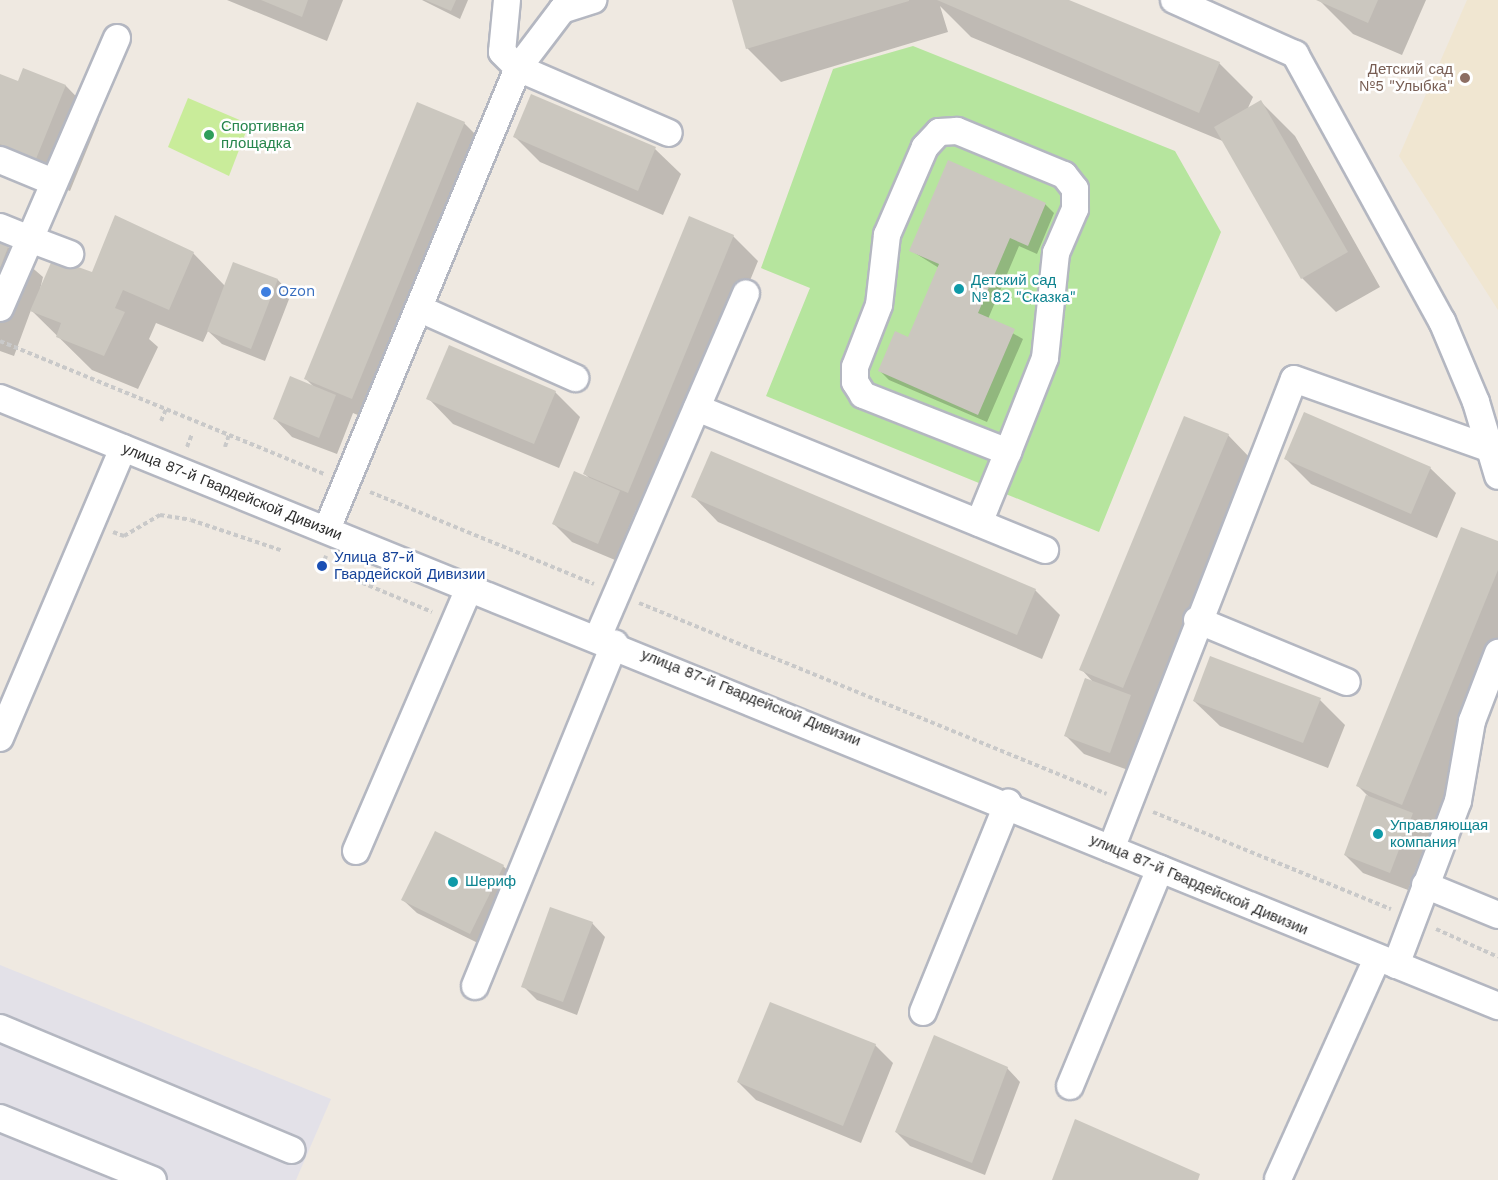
<!DOCTYPE html>
<meta charset="utf-8">
<style>
body{margin:0}
#map{position:relative;width:1498px;height:1180px;overflow:hidden;background:#efe9e1;font-family:"Work Sans",sans-serif}
div>[style]{position:absolute}
.industrial>*{inset:0;background:#e3e1e8}
.education>*{inset:0;background:#f0e6d1}
.green>*{inset:0;background:#b6e59e}
.pitch>*{inset:0;background:#c9ec9a}
.shadow>*{inset:0;background:#0003}
.building>*{inset:0;background:#cbc7bf}
.path>*{height:4px;margin-top:-2px;transform-origin:0;background:repeating-linear-gradient(90deg,#c9c9c9 0 4.5px,transparent 0 7.5px)}
.roads{filter:drop-shadow(2px 0 #b4b7c1) drop-shadow(-2px 0 #b4b7c1) drop-shadow(0 2px #b4b7c1) drop-shadow(0 -2px #b4b7c1)}
.minor>*{height:26px;margin:-13px;padding:0 13px;transform-origin:13px;border-radius:13px;background:#fff}
.dots>*{width:16px;height:16px;translate:-50% -50%;box-sizing:border-box;border:3px solid #fff;border-radius:50%}
span{translate:-50% -50%;white-space:nowrap;text-align:center;line-height:1.15;-webkit-text-stroke:5px #fff;paint-order:stroke}
.education-label{font-size:15px;color:#785e54}
.right{translate:-100% -50%;text-align:right}
.leisure-label{font-size:15px;color:#27864d}
.left{translate:0 -50%;text-align:left}
.culture-label{font-size:15px;color:#0d838f}
.shop-label{font-size:15px;color:#366cbe}
.street-label{font-size:15px;color:#2e2e2e}
.transit-label{font-size:15px;color:#164399}
</style>
<div id="map">
<div class="industrial">
<div style="clip-path:polygon(0 965px,331px 1099px,296px 1180px,0 1180px)"></div>
</div>
<div class="education">
<div style="clip-path:polygon(1467px 0,1498px 0,1498px 310px,1399px 156px)"></div>
</div>
<div class="green">
<div style="clip-path:polygon(913px 46px,1175px 151px,1221px 232px,1099px 532px,766px 396px,810px 288px,761px 268px,833px 69px)"></div>
</div>
<div class="pitch">
<div style="clip-path:polygon(188px 98px,249px 124px,229px 176px,168px 147px)"></div>
</div>
<div class="shadow">
<div style="clip-path:polygon(227px 0,343px 0,327px 41px)"></div>
<div style="clip-path:polygon(422px 0,468px 0,460px 19px)"></div>
<div style="clip-path:polygon(733px 0,1065px 0,1219px 63px,1253px 97px,1247px 110px,1261px 102px,1295px 136px,1380px 287px,1336px 312px,1302px 278px,1225px 142px,971px 37px,940px 6px,948px 32px,781px 82px,747px 48px)"></div>
<div style="clip-path:polygon(1319px 0,1426px 0,1402px 55px,1353px 34px)"></div>
<div style="clip-path:polygon(24px 70px,66px 86px,99px 120px,70px 191px,0 163px,0 75px,19px 83px)"></div>
<div style="clip-path:polygon(532px 96px,655px 149px,681px 174px,663px 215px,540px 162px,514px 136px)"></div>
<div style="clip-path:polygon(464px 123px,489px 148px,377px 423px,353px 413px,337px 454px,292px 437px,275px 419px,315px 388px,306px 379px)"></div>
<div style="clip-path:polygon(1045px 204px,1054px 213px,1037px 254px,1019px 246px,988px 319px,1023px 339px,987px 422px,889px 380px,880px 371px,909px 339px,939px 268px,910px 250px)"></div>
<div style="clip-path:polygon(733px 236px,758px 261px,653px 517px,636px 510px,615px 560px,572px 542px,554px 524px,591px 480px,585px 474px)"></div>
<div style="clip-path:polygon(0 240px,43px 277px,39px 294px,93px 274px,193px 253px,225px 286px,234px 264px,278px 280px,291px 294px,265px 361px,222px 344px,208px 331px,203px 342px,156px 323px,149px 339px,158px 347px,138px 389px,92px 370px,31px 310px,14px 356px,0 351px)"></div>
<div style="clip-path:polygon(555px 392px,580px 417px,559px 468px,453px 424px,428px 398px)"></div>
<div style="clip-path:polygon(1228px 435px,1253px 461px,1128px 770px,1084px 754px,1066px 736px,1095px 684px,1081px 669px)"></div>
<div style="clip-path:polygon(1286px 459px,1430px 468px,1456px 493px,1437px 538px,1311px 484px)"></div>
<div style="clip-path:polygon(693px 496px,1035px 590px,1060px 615px,1042px 659px,718px 522px)"></div>
<div style="clip-path:polygon(1498px 543px,1498px 657px,1408px 890px,1363px 873px,1345px 855px,1368px 796px,1358px 786px)"></div>
<div style="clip-path:polygon(1320px 700px,1345px 725px,1328px 768px,1220px 726px,1194px 701px)"></div>
<div style="clip-path:polygon(503px 866px,517px 879px,484px 946px,417px 913px,403px 900px)"></div>
<div style="clip-path:polygon(592px 923px,605px 937px,577px 1015px,537px 1000px,523px 986px)"></div>
<div style="clip-path:polygon(875px 1045px,893px 1063px,861px 1143px,756px 1100px,738px 1082px)"></div>
<div style="clip-path:polygon(1007px 1068px,1020px 1082px,985px 1175px,910px 1146px,896px 1132px)"></div>
</div>
<div class="building">
<div style="clip-path:polygon(261px 0,308px 0,302px 17px)"></div>
<div style="clip-path:polygon(425px 0,456px 0,451px 11px)"></div>
<div style="clip-path:polygon(732px 0,909px 0,909px 1px,746px 49px)"></div>
<div style="clip-path:polygon(937px 0,1069px 0,1220px 62px,1199px 113px)"></div>
<div style="clip-path:polygon(1316px 0,1378px 0,1368px 23px)"></div>
<div style="clip-path:polygon(23px 68px,66px 85px,36px 159px,0 144px,0 74px,18px 81px)"></div>
<div style="clip-path:polygon(531px 94px,656px 147px,638px 191px,513px 137px)"></div>
<div style="clip-path:polygon(1261px 100px,1348px 252px,1301px 279px,1214px 127px)"></div>
<div style="clip-path:polygon(417px 102px,465px 122px,352px 399px,304px 379px)"></div>
<div style="clip-path:polygon(948px 160px,1046px 203px,1028px 246px,1010px 238px,978px 313px,1015px 329px,978px 415px,878px 371px,895px 331px,908px 337px,939px 264px,909px 251px)"></div>
<div style="clip-path:polygon(115px 215px,194px 252px,169px 310px,123px 290px,115px 308px,125px 312px,104px 356px,56px 337px,61px 323px,30px 311px,53px 258px,92px 272px)"></div>
<div style="clip-path:polygon(689px 216px,734px 235px,628px 493px,583px 474px)"></div>
<div style="clip-path:polygon(0 238px,10px 242px,0 268px)"></div>
<div style="clip-path:polygon(233px 262px,278px 279px,251px 349px,207px 331px)"></div>
<div style="clip-path:polygon(449px 345px,556px 391px,534px 444px,426px 399px)"></div>
<div style="clip-path:polygon(290px 376px,336px 395px,319px 438px,273px 419px)"></div>
<div style="clip-path:polygon(1304px 412px,1431px 467px,1411px 514px,1284px 459px)"></div>
<div style="clip-path:polygon(1184px 416px,1229px 434px,1123px 688px,1079px 670px)"></div>
<div style="clip-path:polygon(711px 451px,1036px 589px,1017px 635px,691px 497px)"></div>
<div style="clip-path:polygon(574px 471px,620px 491px,598px 544px,552px 524px)"></div>
<div style="clip-path:polygon(1461px 527px,1498px 541px,1498px 570px,1402px 805px,1356px 786px)"></div>
<div style="clip-path:polygon(1210px 656px,1321px 698px,1303px 743px,1193px 701px)"></div>
<div style="clip-path:polygon(1085px 678px,1131px 695px,1110px 753px,1064px 736px)"></div>
<div style="clip-path:polygon(1366px 795px,1413px 813px,1390px 873px,1344px 855px)"></div>
<div style="clip-path:polygon(435px 831px,504px 865px,470px 934px,401px 900px)"></div>
<div style="clip-path:polygon(550px 907px,593px 922px,563px 1002px,521px 987px)"></div>
<div style="clip-path:polygon(770px 1002px,876px 1044px,843px 1126px,737px 1082px)"></div>
<div style="clip-path:polygon(934px 1035px,1008px 1067px,972px 1163px,895px 1132px)"></div>
<div style="clip-path:polygon(1075px 1119px,1200px 1174px,1198px 1180px,1052px 1180px)"></div>
</div>
<div class="path">
<div style="left:0;top:341px;width:350px;rotate:22.3deg"></div>
<div style="left:161px;top:421px;width:13px;rotate:-67deg"></div>
<div style="left:187px;top:447px;width:14px;rotate:-69deg"></div>
<div style="left:225px;top:447px;width:13px;rotate:-72deg"></div>
<div style="left:370px;top:492px;width:242px;rotate:22.3deg"></div>
<div style="left:113px;top:532px;width:12px;rotate:20deg"></div>
<div style="left:124px;top:536px;width:42px;rotate:-30.3deg"></div>
<div style="left:160px;top:515px;width:31px;rotate:9deg"></div>
<div style="left:191px;top:520px;width:97px;rotate:18.6deg"></div>
<div style="left:322px;top:566px;width:11px;rotate:-68deg"></div>
<div style="left:348px;top:577px;width:91px;rotate:22.6deg"></div>
<div style="left:639px;top:603px;width:505px;rotate:22.2deg"></div>
<div style="left:1153px;top:812px;width:257px;rotate:22.2deg"></div>
<div style="left:1436px;top:929px;width:68px;rotate:24.3deg"></div>
</div>
<div class="roads">
<div class="minor">
<div style="left:507px;top:0;width:52px;rotate:95.5deg"></div>
<div style="left:502px;top:52px;width:23px;rotate:45deg"></div>
<div style="left:518px;top:68px;width:164px;rotate:23.3deg"></div>
<div style="left:1174px;top:0;width:133px;rotate:24.1deg"></div>
<div style="left:1295px;top:54px;width:305px;rotate:61.2deg"></div>
<div style="left:1442px;top:321px;width:88px;rotate:67.2deg"></div>
<div style="left:1476px;top:402px;width:77px;rotate:73.4deg"></div>
<div style="left:0;top:160px;width:57px;rotate:22.5deg"></div>
<div style="left:0;top:227px;width:32px;rotate:22deg"></div>
<div style="left:30px;top:239px;width:219px;rotate:-66.6deg"></div>
<div style="left:0;top:308px;width:75px;rotate:-66.5deg"></div>
<div style="left:30px;top:239px;width:43px;rotate:20.6deg"></div>
<div style="left:420px;top:309px;width:170px;rotate:24deg"></div>
<div style="left:0;top:398px;width:1617px;rotate:22.09deg"></div>
<div style="left:697px;top:408px;width:376px;rotate:22.2deg"></div>
<div style="left:979px;top:523px;width:77px;rotate:-67.8deg"></div>
<div style="left:1008px;top:452px;width:101px;rotate:-68.5deg"></div>
<div style="left:1045px;top:358px;width:106px;rotate:-84deg"></div>
<div style="left:1056px;top:253px;width:48px;rotate:-66.6deg"></div>
<div style="left:1075px;top:209px;width:20px;rotate:-90deg"></div>
<div style="left:1075px;top:189px;width:18px;rotate:-128deg"></div>
<div style="left:1064px;top:175px;width:116px;rotate:-157.6deg"></div>
<div style="left:957px;top:131px;width:18px;rotate:177deg"></div>
<div style="left:939px;top:132px;width:21px;rotate:133deg"></div>
<div style="left:925px;top:147px;width:96px;rotate:113.4deg"></div>
<div style="left:887px;top:235px;width:70px;rotate:96.5deg"></div>
<div style="left:879px;top:305px;width:66px;rotate:111.2deg"></div>
<div style="left:855px;top:367px;width:15px;rotate:90deg"></div>
<div style="left:855px;top:382px;width:15px;rotate:58deg"></div>
<div style="left:863px;top:395px;width:156px;rotate:21.5deg"></div>
<div style="left:327px;top:529px;width:499px;rotate:-67.5deg"></div>
<div style="left:518px;top:68px;width:73px;rotate:-52.8deg"></div>
<div style="left:562px;top:10px;width:33px;rotate:-18deg"></div>
<div style="left:1197px;top:620px;width:162px;rotate:22.5deg"></div>
<div style="left:598px;top:637px;width:374px;rotate:-66.7deg"></div>
<div style="left:0;top:738px;width:315px;rotate:-67deg"></div>
<div style="left:1111px;top:849px;width:504px;rotate:-68.73deg"></div>
<div style="left:1294px;top:379px;width:206px;rotate:19.6deg"></div>
<div style="left:356px;top:851px;width:288px;rotate:-66.7deg"></div>
<div style="left:1425px;top:885px;width:79px;rotate:22.3deg"></div>
<div style="left:1396px;top:965px;width:175px;rotate:-69.3deg"></div>
<div style="left:1458px;top:801px;width:81px;rotate:-80.1deg"></div>
<div style="left:1472px;top:721px;width:73px;rotate:-69.1deg"></div>
<div style="left:475px;top:986px;width:370px;rotate:-67.8deg"></div>
<div style="left:923px;top:1012px;width:226px;rotate:-67.9deg"></div>
<div style="left:0;top:1028px;width:316px;rotate:22.7deg"></div>
<div style="left:1070px;top:1086px;width:235px;rotate:-67.5deg"></div>
<div style="left:0;top:1118px;width:165px;rotate:22.1deg"></div>
<div style="left:1278px;top:1179px;width:241px;rotate:-65.8deg"></div>
</div>
</div>
<div class="dots">
<div style="left:1465px;top:78px;background:#8d6e63"></div>
<div style="left:209px;top:135px;background:#2e9e5b"></div>
<div style="left:959px;top:289px;background:#0f9aa8"></div>
<div style="left:266px;top:292px;background:#3f7fe0"></div>
<div style="left:322px;top:566px;background:#1a4fb4"></div>
<div style="left:1378px;top:834px;background:#0f9aa8"></div>
<div style="left:453px;top:882px;background:#0f9aa8"></div>
</div>
<div class="education-label">
<span class="right" style="left:1453px;top:78px">Детский сад<br>№5 "Улыбка"</span>
</div>
<div class="leisure-label">
<span class="left" style="left:221px;top:135px">Спортивная<br>площадка</span>
</div>
<div class="culture-label">
<span class="left" style="left:971px;top:289px">Детский сад<br>№ 82 "Сказка"</span>
<span class="left" style="left:1390px;top:834px">Управляющая<br>компания</span>
<span class="left" style="left:465px;top:882px">Шериф</span>
</div>
<div class="shop-label">
<span class="left" style="left:278px;top:292px">Ozon</span>
</div>
<div class="street-label">
<span style="left:232px;top:492px;rotate:22deg">улица 87-й Гвардейской Дивизии</span>
<span style="left:751px;top:698px;rotate:22deg">улица 87-й Гвардейской Дивизии</span>
<span style="left:1199px;top:885px;rotate:23deg">улица 87-й Гвардейской Дивизии</span>
</div>
<div class="transit-label">
<span class="left" style="left:334px;top:566px">Улица 87-й<br>Гвардейской Дивизии</span>
</div>
</div>
